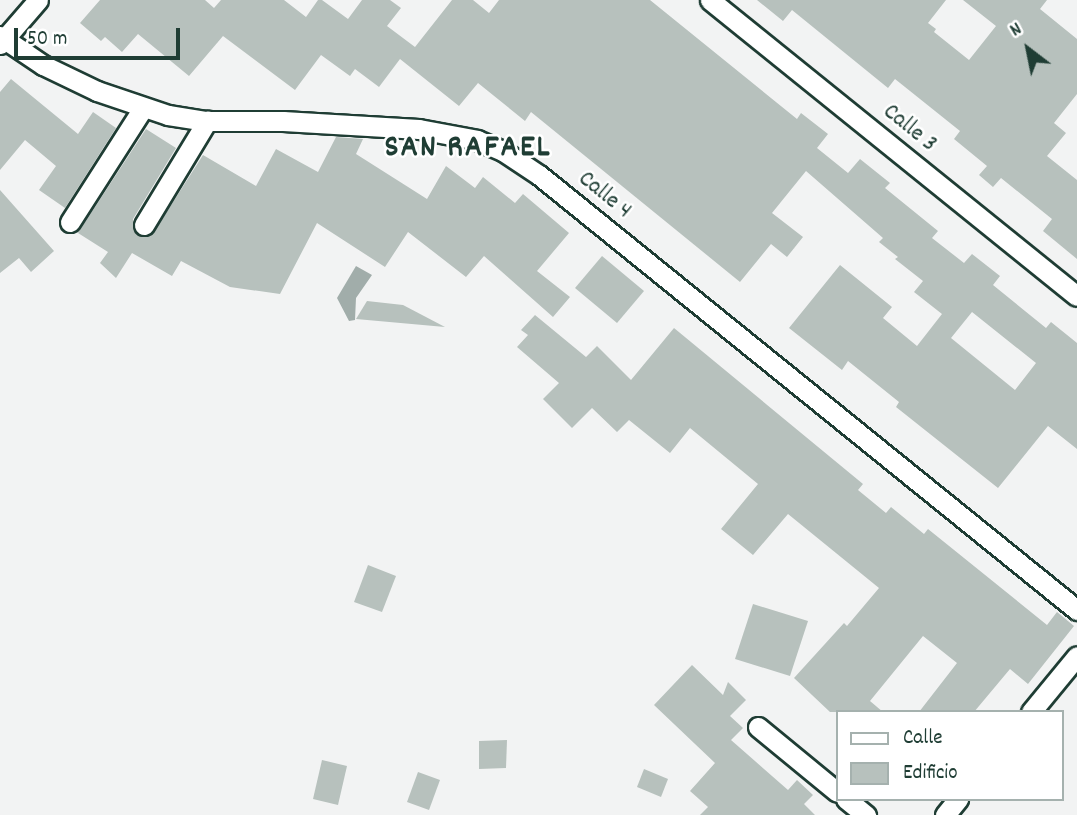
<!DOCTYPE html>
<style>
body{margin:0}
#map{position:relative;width:1077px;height:815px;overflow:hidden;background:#f2f3f3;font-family:Dekko,sans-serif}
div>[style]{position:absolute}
.water>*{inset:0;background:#a1adaa}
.building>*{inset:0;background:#b7c1bd}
.roads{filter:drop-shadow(2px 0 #1f3d34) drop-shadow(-2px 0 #1f3d34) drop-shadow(0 2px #1f3d34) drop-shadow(0 -2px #1f3d34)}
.street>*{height:19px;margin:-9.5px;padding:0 9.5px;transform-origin:9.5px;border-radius:9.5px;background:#fff}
span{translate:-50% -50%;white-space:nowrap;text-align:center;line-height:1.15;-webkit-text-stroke:5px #fff;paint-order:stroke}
.street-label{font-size:24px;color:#1f3d34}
.district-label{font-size:32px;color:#1f3d34;font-weight:700;letter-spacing:2px}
.legend{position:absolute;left:836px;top:710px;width:228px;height:91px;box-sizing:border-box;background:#fff;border:2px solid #a5b1ae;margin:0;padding:9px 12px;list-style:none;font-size:21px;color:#1f3d34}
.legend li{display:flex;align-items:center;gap:14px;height:35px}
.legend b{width:35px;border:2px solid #a5b1ae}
.north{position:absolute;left:993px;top:14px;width:70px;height:70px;-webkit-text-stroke:5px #fff;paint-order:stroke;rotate:328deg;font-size:19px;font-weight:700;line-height:28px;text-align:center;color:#1f3d34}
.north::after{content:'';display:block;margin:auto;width:24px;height:32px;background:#1f3d34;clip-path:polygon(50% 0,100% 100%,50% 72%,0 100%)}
.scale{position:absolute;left:14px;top:28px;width:166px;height:32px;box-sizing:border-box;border:4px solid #1f3d34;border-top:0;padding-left:9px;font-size:21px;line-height:24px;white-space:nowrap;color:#1f3d34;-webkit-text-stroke:5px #fff;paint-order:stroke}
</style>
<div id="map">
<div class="water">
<div style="clip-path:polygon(356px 266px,372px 275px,356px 298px,355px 320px,349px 321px,337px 298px)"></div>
</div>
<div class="building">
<div style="clip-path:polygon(evenodd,100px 0,205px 0,214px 8px,221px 0,284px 0,306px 17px,318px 0,322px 0,348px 19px,362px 0,390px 0,401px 8px,387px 26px,415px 47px,452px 0,473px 0,489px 13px,499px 0,650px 0,797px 119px,801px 113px,828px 134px,817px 148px,848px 173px,860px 159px,890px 183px,885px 188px,938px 231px,932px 238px,964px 263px,972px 254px,1000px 276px,993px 285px,1046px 328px,1051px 322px,1077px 343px,1077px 449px,1048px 426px,998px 488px,896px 407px,899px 402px,848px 361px,842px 370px,789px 328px,840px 265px,892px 307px,883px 318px,917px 346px,942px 314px,914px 292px,923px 281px,895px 259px,898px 257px,879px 242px,883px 238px,806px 171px,772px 213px,803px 237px,787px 257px,771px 244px,740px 282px,531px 112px,525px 121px,478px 83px,459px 106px,400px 59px,379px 87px,355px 69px,350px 76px,321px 55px,295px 90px,223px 36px,189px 76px,138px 34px,122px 52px,105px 37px,101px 41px,80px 23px,100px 0,972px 312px,1036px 363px,1015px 390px,951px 338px,972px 312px)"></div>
<div style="clip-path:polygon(757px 0,946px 0,928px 23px,936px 29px,934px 32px,969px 60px,996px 26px,963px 0,1047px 0,1040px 9px,1077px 39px,1077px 94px,1054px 123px,1066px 133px,1047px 156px,1077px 180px,1077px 259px,1043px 231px,1052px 219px,1001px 178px,993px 187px,979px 175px,987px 166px,954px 139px,960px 131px,895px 79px,888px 88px,792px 10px,783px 21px)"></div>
<div style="clip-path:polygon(11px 79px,78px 134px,93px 112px,116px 128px,65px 208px,39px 190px,56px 166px,25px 140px,0 170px,0 92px)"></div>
<div style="clip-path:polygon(146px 129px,176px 148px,133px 219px,133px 230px,138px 236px,149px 236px,154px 232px,203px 155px,256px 186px,276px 149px,318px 172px,336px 137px,363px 139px,356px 154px,427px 199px,446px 166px,475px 188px,483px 177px,515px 203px,523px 194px,569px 233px,537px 271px,570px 297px,553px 317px,484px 256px,466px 277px,408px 232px,385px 267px,317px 223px,280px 294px,230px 287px,181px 261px,172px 276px,132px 253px,116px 278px,100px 263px,108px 252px,78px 233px)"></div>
<div style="clip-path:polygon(0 190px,54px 251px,31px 272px,19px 258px,0 273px)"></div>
<div style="clip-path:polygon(602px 256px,644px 291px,617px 323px,575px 288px)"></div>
<div style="clip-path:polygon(367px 301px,403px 305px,445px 327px,356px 319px)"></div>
<div style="clip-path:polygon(535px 315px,586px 357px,597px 346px,631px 380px,674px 328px,863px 484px,858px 490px,886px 513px,891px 507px,924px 534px,928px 529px,1047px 625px,1057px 612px,1074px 626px,1028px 684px,1010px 669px,974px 712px,919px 712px,957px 663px,923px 636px,870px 701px,883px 712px,830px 712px,794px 678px,844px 623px,847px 626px,879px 588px,788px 514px,753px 555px,721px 529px,758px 484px,690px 428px,670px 453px,629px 420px,617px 432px,592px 408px,572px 428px,543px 399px,559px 383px,517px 347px,528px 335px,521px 330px)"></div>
<div style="clip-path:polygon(368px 565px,396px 576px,382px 612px,354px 602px)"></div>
<div style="clip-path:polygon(753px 604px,808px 621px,790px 676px,735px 659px)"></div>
<div style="clip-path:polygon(692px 665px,723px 695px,728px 682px,746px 700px,730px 716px,743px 728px,731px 740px,788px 790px,797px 780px,813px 795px,804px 804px,815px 815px,700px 815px,708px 807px,690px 791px,715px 763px,654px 705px)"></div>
<div style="clip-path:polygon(507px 740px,506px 768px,479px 769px,479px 741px)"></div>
<div style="clip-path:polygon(322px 760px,347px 766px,338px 805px,313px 799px)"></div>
<div style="clip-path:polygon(644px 769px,668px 779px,661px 797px,637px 787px)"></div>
<div style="clip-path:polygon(418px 772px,440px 780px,429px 810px,407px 802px)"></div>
</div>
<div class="roads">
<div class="street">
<div style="left:710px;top:0;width:471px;rotate:38.9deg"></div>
<div style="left:0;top:36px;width:52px;rotate:34deg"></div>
<div style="left:43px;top:65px;width:60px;rotate:25.7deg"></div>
<div style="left:97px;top:91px;width:75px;rotate:18.7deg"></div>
<div style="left:168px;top:115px;width:39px;rotate:9deg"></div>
<div style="left:207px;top:121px;width:76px"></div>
<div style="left:283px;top:121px;width:136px;rotate:3.4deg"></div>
<div style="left:419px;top:129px;width:59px;rotate:10.7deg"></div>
<div style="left:477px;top:140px;width:28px;rotate:23deg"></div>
<div style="left:503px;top:151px;width:43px;rotate:33.7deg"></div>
<div style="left:539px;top:175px;width:692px;rotate:38.96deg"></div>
<div style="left:0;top:44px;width:58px;rotate:-49.2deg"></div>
<div style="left:70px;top:222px;width:135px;rotate:-57.4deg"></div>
<div style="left:144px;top:225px;width:122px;rotate:-58.8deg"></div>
<div style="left:1031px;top:712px;width:72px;rotate:-50.6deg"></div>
<div style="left:758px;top:727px;width:102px;rotate:39.4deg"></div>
<div style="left:846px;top:799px;width:26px;rotate:39deg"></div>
<div style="left:945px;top:815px;width:21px;rotate:-51deg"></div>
</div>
</div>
<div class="street-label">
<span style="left:909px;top:129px;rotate:39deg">Calle 3</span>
<span style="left:604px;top:196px;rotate:39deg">Calle 4</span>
</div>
<div class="district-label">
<span style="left:468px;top:149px">SAN RAFAEL</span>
</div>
<ul class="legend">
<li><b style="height:9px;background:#fff"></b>Calle</li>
<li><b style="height:19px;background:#b7c1bd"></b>Edificio</li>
</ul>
<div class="north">N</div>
<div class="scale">50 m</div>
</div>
